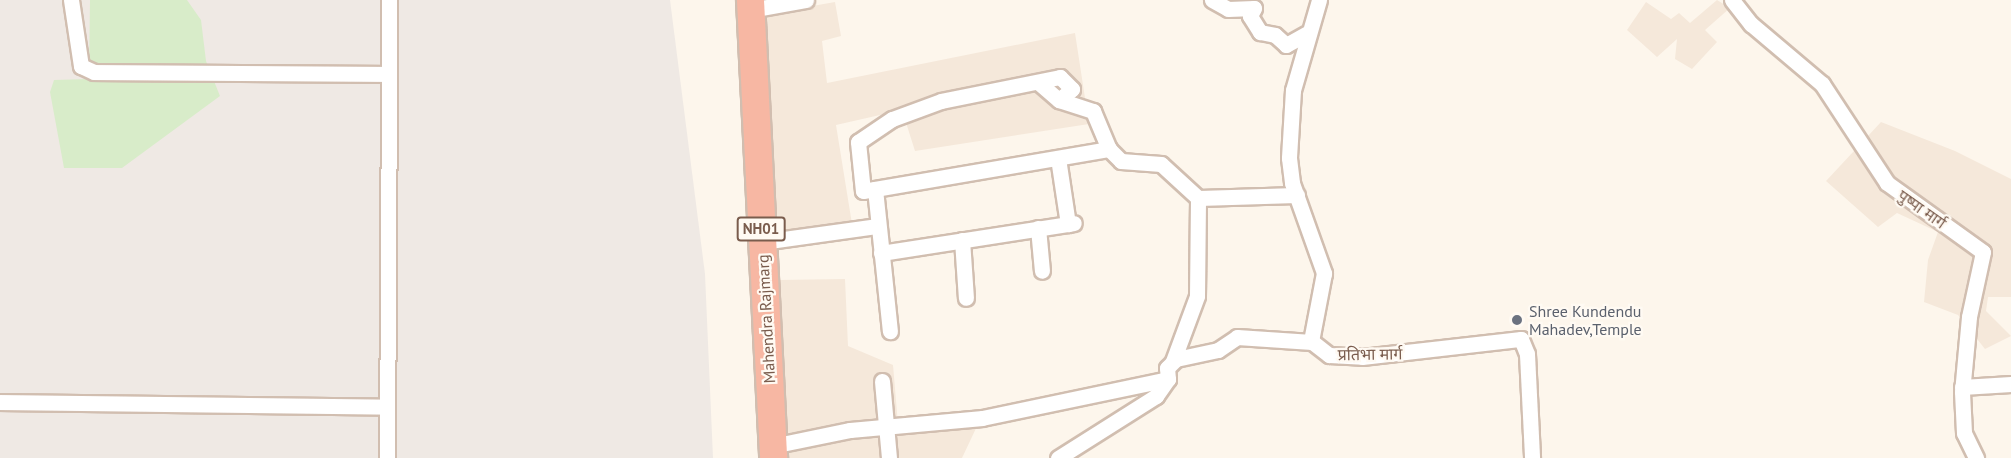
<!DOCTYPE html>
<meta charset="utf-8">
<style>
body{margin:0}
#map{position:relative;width:2011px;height:458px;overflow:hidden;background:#fdf6ec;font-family:"PT Sans","Noto Sans Devanagari",sans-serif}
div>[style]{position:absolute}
.residential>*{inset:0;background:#f5e8da}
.industrial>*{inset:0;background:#efe9e4}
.green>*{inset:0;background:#d8ecc9}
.roads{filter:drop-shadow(2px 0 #d1beb0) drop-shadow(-2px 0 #d1beb0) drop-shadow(0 2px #d1beb0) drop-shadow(0 -2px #d1beb0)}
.street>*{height:15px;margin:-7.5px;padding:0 7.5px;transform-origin:7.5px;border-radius:7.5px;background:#fff}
.highway>*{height:27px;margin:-13.5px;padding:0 13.5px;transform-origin:13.5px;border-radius:13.5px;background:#f7b7a3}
.dots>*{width:16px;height:16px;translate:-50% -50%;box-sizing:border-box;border:3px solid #fffaf3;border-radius:50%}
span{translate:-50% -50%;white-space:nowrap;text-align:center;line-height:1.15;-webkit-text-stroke:4.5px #fffaf3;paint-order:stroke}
.shield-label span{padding:2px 4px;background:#fffaf3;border:2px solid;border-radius:4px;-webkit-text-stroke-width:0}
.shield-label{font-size:15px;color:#7a5c4d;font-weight:700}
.street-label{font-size:16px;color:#7a5c4d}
.worship-label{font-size:16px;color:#5b616d}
.left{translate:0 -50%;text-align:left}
</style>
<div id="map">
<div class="residential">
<div style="clip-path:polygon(1717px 0,1730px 8px,1705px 30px,1717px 42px,1692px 69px,1675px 59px,1677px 39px,1657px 57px,1627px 30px,1646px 2px,1671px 19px,1679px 13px,1690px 23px)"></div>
<div style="clip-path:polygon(835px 2px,841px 36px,822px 41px,827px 83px,1075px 33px,1089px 124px,915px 151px,902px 110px,836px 125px,852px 224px,776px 238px,767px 14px)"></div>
<div style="clip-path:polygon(1881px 122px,1955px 151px,2011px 179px,2011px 297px,1988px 297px,1986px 311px,2011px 336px,1985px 349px,1958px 315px,1924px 302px,1928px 260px,1938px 232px,1897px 213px,1878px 227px,1826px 181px)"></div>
<div style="clip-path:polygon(845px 279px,848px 346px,893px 365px,899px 436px,979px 422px,962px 458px,786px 458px,779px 280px)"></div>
</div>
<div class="industrial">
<div style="clip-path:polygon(0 0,670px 0,705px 274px,713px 458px,0 458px)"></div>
</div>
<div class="green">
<div style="clip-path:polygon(90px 0,187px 0,201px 20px,206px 61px,220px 96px,122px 168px,64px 168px,50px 92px,54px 80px,89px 79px)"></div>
</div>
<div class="roads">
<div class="street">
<div style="left:71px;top:0;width:67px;rotate:81.4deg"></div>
<div style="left:81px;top:66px;width:14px;rotate:25deg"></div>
<div style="left:94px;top:72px;width:294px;rotate:0.4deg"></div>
<div style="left:1212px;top:0;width:18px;rotate:29deg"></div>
<div style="left:1228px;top:9px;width:26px;rotate:-2deg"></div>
<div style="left:1254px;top:8px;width:9px;rotate:117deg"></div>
<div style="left:1250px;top:16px;width:19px;rotate:58deg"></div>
<div style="left:1260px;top:32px;width:15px;rotate:11deg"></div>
<div style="left:1275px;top:35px;width:15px;rotate:42deg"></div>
<div style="left:1286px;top:45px;width:23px;rotate:-29deg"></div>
<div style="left:1319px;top:0;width:94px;rotate:106.1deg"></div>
<div style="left:1293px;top:90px;width:68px;rotate:93.4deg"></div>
<div style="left:1289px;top:158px;width:25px;rotate:83deg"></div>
<div style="left:1292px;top:183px;width:96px;rotate:70.4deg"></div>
<div style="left:1324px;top:273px;width:69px;rotate:100.8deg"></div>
<div style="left:1311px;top:341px;width:23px;rotate:38deg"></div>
<div style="left:1329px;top:355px;width:33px;rotate:3deg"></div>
<div style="left:1362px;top:357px;width:160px;rotate:-6.5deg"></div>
<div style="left:1521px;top:339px;width:16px;rotate:68deg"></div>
<div style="left:1527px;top:354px;width:104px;rotate:87.2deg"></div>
<div style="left:1732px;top:0;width:31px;rotate:52deg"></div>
<div style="left:1751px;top:24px;width:93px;rotate:40.2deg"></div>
<div style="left:1822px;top:84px;width:118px;rotate:56.7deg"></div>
<div style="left:1887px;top:183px;width:118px;rotate:35.7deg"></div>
<div style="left:1983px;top:252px;width:66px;rotate:102.2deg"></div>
<div style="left:1969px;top:317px;width:75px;rotate:95.3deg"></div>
<div style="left:1962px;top:392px;width:41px;rotate:87.2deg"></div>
<div style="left:1964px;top:433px;width:28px;rotate:64deg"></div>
<div style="left:750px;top:10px;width:57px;rotate:-10.1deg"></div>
<div style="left:1038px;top:82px;width:28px;rotate:41deg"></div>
<div style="left:1059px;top:100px;width:36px;rotate:18deg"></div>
<div style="left:1093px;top:111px;width:41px;rotate:67.2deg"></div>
<div style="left:1109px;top:149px;width:17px;rotate:45deg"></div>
<div style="left:1121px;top:161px;width:40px;rotate:4.3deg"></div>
<div style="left:1161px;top:164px;width:50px;rotate:42.6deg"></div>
<div style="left:1198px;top:198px;width:99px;rotate:-1.7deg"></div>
<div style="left:1059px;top:100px;width:17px;rotate:-40deg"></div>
<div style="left:1072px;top:89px;width:17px;rotate:-135deg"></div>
<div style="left:1060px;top:77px;width:121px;rotate:168.6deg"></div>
<div style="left:941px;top:101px;width:52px;rotate:159.8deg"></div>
<div style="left:892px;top:119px;width:41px;rotate:145.9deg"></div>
<div style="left:858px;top:142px;width:49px;rotate:84.2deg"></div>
<div style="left:863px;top:191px;width:250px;rotate:-9.7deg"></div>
<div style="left:1058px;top:158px;width:67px;rotate:81.4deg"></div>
<div style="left:875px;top:189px;width:143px;rotate:84deg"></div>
<div style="left:1038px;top:228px;width:43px;rotate:84.7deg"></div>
<div style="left:962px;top:240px;width:58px;rotate:86.1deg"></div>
<div style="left:762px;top:242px;width:117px;rotate:-7.9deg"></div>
<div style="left:881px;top:253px;width:195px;rotate:-8.8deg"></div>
<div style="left:1173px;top:361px;width:69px;rotate:-69.7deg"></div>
<div style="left:1197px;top:296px;width:98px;rotate:-89.4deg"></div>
<div style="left:882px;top:381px;width:77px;rotate:84.8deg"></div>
<div style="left:1962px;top:387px;width:49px;rotate:-3.5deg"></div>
<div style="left:0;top:402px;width:387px;rotate:0.7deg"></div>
<div style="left:772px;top:446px;width:80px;rotate:-11.6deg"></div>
<div style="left:850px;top:430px;width:133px;rotate:-5.2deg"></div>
<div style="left:982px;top:418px;width:190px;rotate:-11.8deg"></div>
<div style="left:387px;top:458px;width:458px;rotate:-89.7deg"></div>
<div style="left:1058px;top:458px;width:116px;rotate:-32.3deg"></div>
<div style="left:1156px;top:396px;width:21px;rotate:-55deg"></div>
<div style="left:1168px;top:379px;width:11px;rotate:-95deg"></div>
<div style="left:1167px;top:368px;width:13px;rotate:-45deg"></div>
<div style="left:1176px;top:359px;width:43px;rotate:-12.1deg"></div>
<div style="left:1218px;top:350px;width:23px;rotate:-34deg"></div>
<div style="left:1237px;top:337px;width:75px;rotate:3.8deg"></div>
</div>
<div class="highway">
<div style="left:750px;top:0;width:459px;rotate:87.1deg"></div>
</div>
</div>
<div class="dots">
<div style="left:1517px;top:320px;background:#6b7280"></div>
</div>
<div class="shield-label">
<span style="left:761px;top:229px">NH01</span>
</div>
<div class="street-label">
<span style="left:1922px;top:209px;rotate:35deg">पुष्पा मार्ग</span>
<span style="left:766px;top:319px;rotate:-93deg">Mahendra Rajmarg</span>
<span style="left:1370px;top:354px;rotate:-1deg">प्रतिभा मार्ग</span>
</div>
<div class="worship-label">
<span class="left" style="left:1529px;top:320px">Shree Kundendu<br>Mahadev,Temple</span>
</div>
</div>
